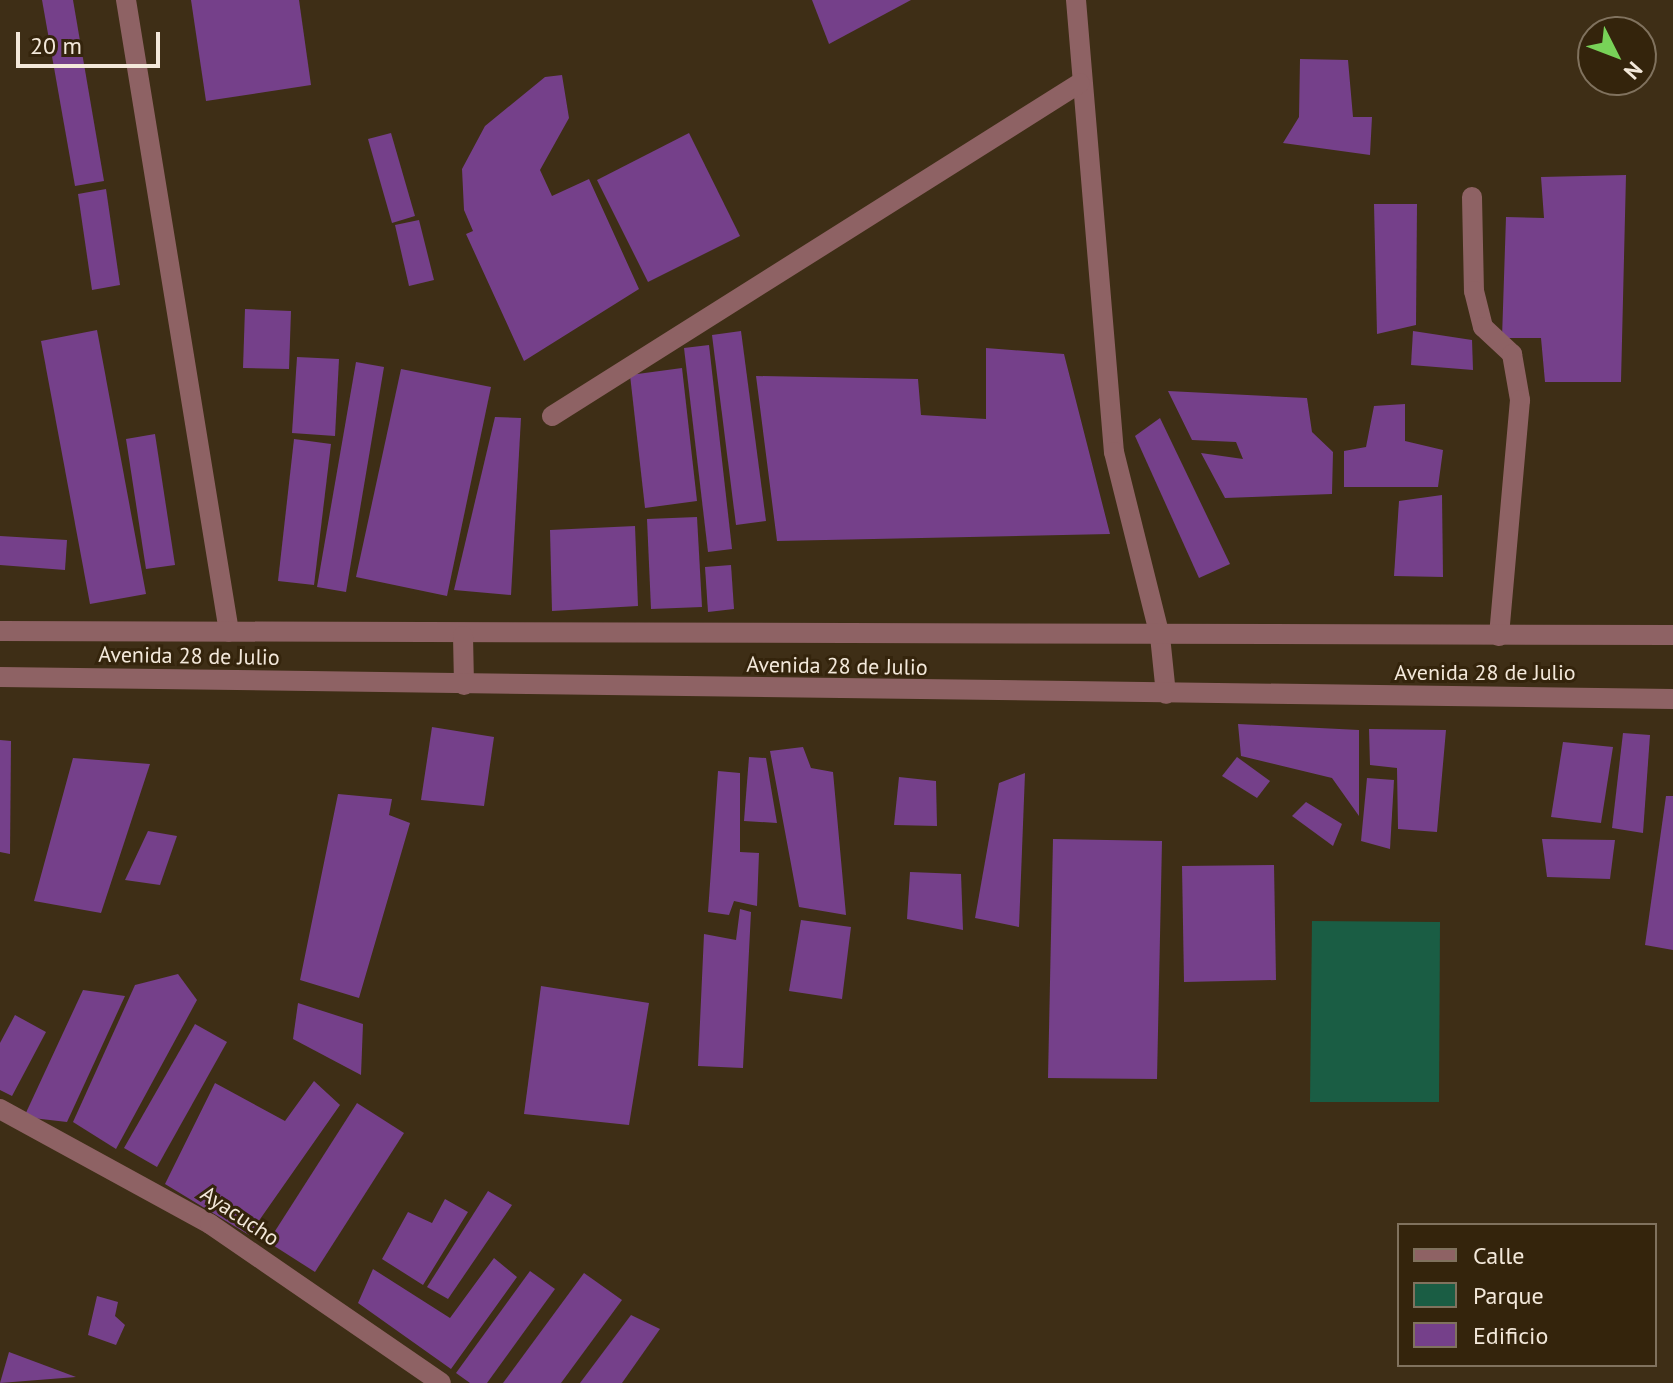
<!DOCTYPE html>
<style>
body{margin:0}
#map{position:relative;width:1673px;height:1383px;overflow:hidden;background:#3e2e16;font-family:"PT Sans",sans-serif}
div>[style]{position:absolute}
.green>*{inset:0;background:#1a5d44}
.building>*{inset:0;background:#75408a}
.service>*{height:20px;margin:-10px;padding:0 10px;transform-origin:10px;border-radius:10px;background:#8e6264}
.minor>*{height:20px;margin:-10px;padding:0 10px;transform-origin:10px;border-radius:10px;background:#8e6264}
.tertiary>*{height:20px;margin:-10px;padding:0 10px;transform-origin:10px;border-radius:10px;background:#8e6264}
span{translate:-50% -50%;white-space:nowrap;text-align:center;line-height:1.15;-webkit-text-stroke:6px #34240c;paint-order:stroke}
.street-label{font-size:22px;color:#f3e8da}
.legend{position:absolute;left:1397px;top:1223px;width:260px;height:144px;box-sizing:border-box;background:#34240c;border:2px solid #80725e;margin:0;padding:10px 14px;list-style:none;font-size:24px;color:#f3e8da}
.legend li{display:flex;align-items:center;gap:16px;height:40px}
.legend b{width:40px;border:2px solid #80725e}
.north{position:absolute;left:1577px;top:16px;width:80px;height:80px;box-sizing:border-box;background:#34240c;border:2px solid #80725e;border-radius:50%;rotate:132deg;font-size:22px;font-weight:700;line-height:32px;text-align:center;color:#f3e8da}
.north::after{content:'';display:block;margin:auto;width:28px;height:36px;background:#78d258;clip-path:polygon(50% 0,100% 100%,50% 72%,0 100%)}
.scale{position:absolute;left:16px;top:32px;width:144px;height:36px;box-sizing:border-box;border:4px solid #f3e8da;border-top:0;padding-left:10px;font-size:24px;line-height:28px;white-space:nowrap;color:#f3e8da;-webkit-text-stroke:6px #34240c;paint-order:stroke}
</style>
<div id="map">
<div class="green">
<div style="clip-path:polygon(1312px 921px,1440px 922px,1439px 1102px,1310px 1102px)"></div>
</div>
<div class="building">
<div style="clip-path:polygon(42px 0,73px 0,104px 181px,75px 186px)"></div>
<div style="clip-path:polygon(191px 0,299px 0,311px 85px,206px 101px)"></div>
<div style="clip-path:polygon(812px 0,911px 0,829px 44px)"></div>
<div style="clip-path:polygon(1300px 59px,1348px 60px,1353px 117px,1372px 117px,1370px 155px,1283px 143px,1299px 117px)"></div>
<div style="clip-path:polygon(562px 75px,569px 118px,540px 170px,552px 196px,589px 179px,639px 289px,524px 361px,466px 234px,473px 231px,464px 210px,462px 169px,485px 126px,545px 77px)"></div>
<div style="clip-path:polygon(391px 133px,415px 216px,392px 223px,368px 139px)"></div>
<div style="clip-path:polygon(689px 133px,740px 236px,648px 282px,597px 180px)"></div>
<div style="clip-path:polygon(1626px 175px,1621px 382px,1545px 382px,1541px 338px,1502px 338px,1506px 217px,1544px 218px,1541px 177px)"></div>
<div style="clip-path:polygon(106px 189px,120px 285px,92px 290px,78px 194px)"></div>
<div style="clip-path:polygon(1374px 204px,1417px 204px,1416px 325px,1377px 334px)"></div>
<div style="clip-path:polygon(419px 220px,434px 280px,409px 286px,395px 225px)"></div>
<div style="clip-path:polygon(245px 309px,291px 311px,289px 369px,243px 368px)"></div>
<div style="clip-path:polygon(97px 330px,146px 594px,90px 604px,41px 341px)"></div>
<div style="clip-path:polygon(741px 331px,766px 521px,736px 525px,712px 335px)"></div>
<div style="clip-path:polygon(1413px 331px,1472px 340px,1473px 370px,1411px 365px)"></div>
<div style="clip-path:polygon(709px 345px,732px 549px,708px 552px,684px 348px)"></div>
<div style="clip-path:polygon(986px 348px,1064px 354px,1110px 534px,777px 541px,756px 376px,918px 379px,921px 415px,986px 419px)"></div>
<div style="clip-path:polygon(297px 357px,339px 359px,335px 436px,292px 433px)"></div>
<div style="clip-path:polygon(356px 362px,384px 367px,346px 592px,317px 587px)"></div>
<div style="clip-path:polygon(682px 368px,697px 501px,645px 508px,630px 375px)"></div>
<div style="clip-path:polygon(401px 369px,491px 387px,447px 596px,356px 577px)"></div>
<div style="clip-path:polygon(1168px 391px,1307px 398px,1312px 432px,1333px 452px,1332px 494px,1225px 498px,1201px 453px,1243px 459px,1236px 442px,1192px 440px)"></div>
<div style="clip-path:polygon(1405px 404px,1405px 441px,1443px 450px,1438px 487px,1344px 487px,1344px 451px,1366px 447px,1374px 406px)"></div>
<div style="clip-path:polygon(495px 417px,521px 418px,511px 595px,454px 590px)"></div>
<div style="clip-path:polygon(1160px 418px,1230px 564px,1199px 578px,1135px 436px)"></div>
<div style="clip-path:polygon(155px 434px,175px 565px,146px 569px,126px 439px)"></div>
<div style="clip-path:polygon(294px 439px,331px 444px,314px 585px,278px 581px)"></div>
<div style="clip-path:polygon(1442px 495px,1443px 577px,1394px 576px,1399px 501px)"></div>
<div style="clip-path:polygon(697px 517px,702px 607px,651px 609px,647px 519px)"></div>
<div style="clip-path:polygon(635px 526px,638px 606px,552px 611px,550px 530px)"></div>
<div style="clip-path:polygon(0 536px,67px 540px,65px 570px,0 565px)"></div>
<div style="clip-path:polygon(731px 565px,734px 609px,708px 612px,705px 567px)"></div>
<div style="clip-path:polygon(1238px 724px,1359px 730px,1359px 816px,1332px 778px,1241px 756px)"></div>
<div style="clip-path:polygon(432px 727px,494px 737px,484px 806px,421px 800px)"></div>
<div style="clip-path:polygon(1369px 729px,1446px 730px,1437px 832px,1398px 829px,1397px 768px,1370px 765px)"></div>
<div style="clip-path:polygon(1623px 733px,1650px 735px,1643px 833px,1612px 828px)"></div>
<div style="clip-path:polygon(0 740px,11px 741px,10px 854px,0 852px)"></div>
<div style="clip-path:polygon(1563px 742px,1613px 747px,1601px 823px,1551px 817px)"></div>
<div style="clip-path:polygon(803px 747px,811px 768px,833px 772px,846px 915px,799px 907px,770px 751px)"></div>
<div style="clip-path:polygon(749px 757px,766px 758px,777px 823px,744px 821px)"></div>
<div style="clip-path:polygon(1237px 757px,1270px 781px,1257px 798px,1222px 776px)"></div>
<div style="clip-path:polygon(73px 758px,150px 764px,101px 913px,34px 901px)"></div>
<div style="clip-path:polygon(718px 771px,740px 773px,740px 852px,759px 853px,757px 906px,734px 901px,729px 915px,708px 912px)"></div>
<div style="clip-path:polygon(1025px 773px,1019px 927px,975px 918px,999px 783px)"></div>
<div style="clip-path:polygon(899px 777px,936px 781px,937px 826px,894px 825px)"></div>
<div style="clip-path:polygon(1367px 778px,1394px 780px,1390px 849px,1361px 841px)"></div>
<div style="clip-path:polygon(338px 794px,392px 799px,389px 815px,410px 823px,359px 998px,300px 980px)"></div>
<div style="clip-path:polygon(1666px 796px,1673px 796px,1673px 950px,1645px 945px)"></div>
<div style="clip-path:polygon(1306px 802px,1342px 824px,1333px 846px,1292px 816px)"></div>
<div style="clip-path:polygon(148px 831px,177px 836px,160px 885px,125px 880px)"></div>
<div style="clip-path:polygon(1053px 839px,1162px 841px,1157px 1079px,1048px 1078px)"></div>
<div style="clip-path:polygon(1542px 839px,1615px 840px,1610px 879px,1547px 877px)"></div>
<div style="clip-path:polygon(1274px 865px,1276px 980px,1184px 982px,1182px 866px)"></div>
<div style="clip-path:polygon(910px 872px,961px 874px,963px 930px,907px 919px)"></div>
<div style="clip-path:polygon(740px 909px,751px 912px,743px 1068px,698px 1066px,704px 934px,736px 940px)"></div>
<div style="clip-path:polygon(801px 920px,851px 927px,842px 999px,789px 991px)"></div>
<div style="clip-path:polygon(178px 974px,197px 1000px,116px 1149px,73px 1122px,135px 985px)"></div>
<div style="clip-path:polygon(541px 986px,649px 1003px,629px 1125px,524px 1114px)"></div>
<div style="clip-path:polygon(83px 990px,125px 996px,67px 1122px,24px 1117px)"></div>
<div style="clip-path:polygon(298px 1003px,363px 1024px,361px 1075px,293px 1039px)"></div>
<div style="clip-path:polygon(15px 1015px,46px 1032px,12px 1096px,0 1090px,0 1043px)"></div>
<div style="clip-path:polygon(195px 1024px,227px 1042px,157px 1167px,124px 1148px)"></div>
<div style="clip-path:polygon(314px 1081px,340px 1105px,249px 1235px,165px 1184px,215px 1083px,285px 1121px)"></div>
<div style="clip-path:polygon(357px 1103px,404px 1133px,315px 1272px,268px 1242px)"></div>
<div style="clip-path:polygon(488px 1191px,512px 1205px,448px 1299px,427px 1287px)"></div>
<div style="clip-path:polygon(445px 1199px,468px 1212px,423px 1285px,382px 1259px,408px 1212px,432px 1223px)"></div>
<div style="clip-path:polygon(494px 1258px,517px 1277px,451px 1369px,358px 1303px,373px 1269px,450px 1318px)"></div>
<div style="clip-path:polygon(530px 1271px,555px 1289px,487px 1383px,470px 1383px,456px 1373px)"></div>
<div style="clip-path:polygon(584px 1273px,622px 1300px,561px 1383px,503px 1383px)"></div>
<div style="clip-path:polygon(97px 1296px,118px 1302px,115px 1316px,125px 1325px,116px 1345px,88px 1335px)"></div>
<div style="clip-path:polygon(631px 1315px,660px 1329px,622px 1383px,580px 1383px)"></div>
<div style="clip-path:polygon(9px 1352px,76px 1377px,0 1383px)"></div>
</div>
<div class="service">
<div style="left:1472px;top:197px;width:94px;rotate:88.8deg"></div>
<div style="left:1474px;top:291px;width:37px;rotate:76deg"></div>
<div style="left:1483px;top:327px;width:40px;rotate:43deg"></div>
<div style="left:1512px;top:354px;width:47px;rotate:80.1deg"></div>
<div style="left:1520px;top:400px;width:237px;rotate:95.1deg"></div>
</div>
<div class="minor">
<div style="left:126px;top:0;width:640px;rotate:80.74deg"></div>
<div style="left:1076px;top:0;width:454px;rotate:85.2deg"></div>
<div style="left:1114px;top:452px;width:190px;rotate:76deg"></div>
<div style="left:1160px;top:636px;width:58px;rotate:84.1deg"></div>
<div style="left:552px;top:416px;width:624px;rotate:-32.24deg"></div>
<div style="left:0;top:1109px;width:239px;rotate:28.7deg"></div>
<div style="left:210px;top:1224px;width:280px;rotate:34.5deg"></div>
</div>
<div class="tertiary">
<div style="left:0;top:631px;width:1673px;rotate:0.14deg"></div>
<div style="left:463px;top:636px;width:49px;rotate:88.8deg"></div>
<div style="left:0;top:677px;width:1673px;rotate:0.75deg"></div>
</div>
<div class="street-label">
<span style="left:189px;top:656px;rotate:1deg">Avenida 28 de Julio</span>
<span style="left:837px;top:666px;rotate:1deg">Avenida 28 de Julio</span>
<span style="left:1485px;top:673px">Avenida 28 de Julio</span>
<span style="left:240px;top:1216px;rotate:34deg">Ayacucho</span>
</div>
<ul class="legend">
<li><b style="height:10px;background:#8e6264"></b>Calle</li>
<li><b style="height:22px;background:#1a5d44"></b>Parque</li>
<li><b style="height:22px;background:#75408a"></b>Edificio</li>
</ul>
<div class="north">N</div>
<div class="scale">20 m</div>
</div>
